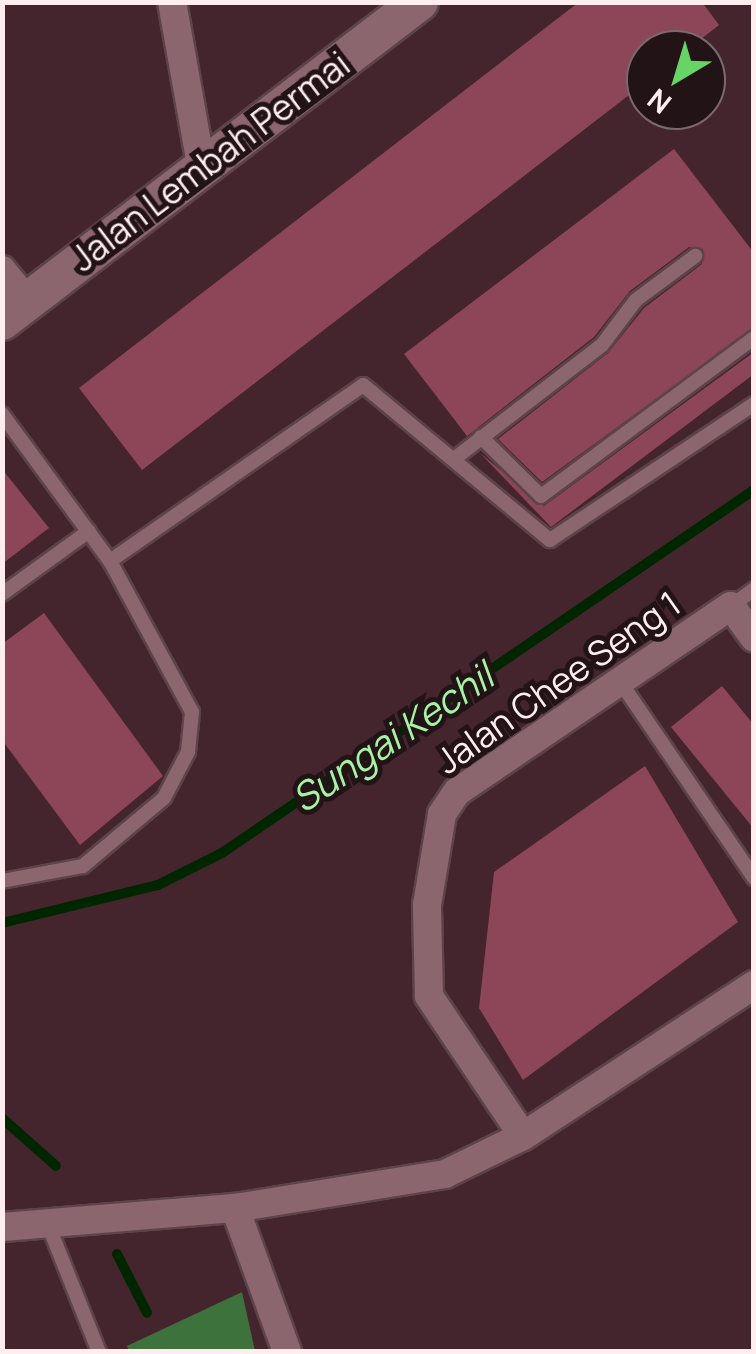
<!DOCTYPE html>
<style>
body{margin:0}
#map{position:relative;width:756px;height:1354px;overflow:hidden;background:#45252d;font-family:Manrope,sans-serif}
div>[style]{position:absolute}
.forest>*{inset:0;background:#3d723c}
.stream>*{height:10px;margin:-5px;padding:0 5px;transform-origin:5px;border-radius:5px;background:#002600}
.building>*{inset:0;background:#8d4558}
.roads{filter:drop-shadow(2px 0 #5d434a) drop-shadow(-2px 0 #5d434a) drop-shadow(0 2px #5d434a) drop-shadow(0 -2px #5d434a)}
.lane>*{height:14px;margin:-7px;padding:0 7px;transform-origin:7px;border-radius:7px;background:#8b666e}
.street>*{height:28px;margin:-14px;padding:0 14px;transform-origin:14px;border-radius:14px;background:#8b666e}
.secondary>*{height:38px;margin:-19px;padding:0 19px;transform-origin:19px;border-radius:19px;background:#8b666e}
span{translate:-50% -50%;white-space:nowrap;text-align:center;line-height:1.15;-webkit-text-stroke:10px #221316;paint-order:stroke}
.street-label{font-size:35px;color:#ffedf0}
.water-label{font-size:38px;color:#a7f3a4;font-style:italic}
.frame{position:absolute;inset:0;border:5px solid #ffedf0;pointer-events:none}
.north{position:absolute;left:626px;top:30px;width:100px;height:100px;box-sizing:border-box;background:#221316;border:2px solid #7a6a6d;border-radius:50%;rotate:218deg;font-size:28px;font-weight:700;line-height:40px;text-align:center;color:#ffedf0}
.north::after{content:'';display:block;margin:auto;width:35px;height:45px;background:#67d465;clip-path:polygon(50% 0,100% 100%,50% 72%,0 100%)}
</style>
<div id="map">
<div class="forest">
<div style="clip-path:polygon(242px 1292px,255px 1351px,129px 1351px,127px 1346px)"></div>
</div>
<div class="stream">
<div style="left:2px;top:923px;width:161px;rotate:-13.7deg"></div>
<div style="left:158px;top:885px;width:72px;rotate:-26.6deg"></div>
<div style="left:222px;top:853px;width:644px;rotate:-34.31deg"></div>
<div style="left:2px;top:1118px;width:72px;rotate:41.6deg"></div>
<div style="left:117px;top:1254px;width:66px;rotate:63deg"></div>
</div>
<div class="building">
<div style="clip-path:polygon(579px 2px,702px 2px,719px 25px,687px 50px,646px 50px,646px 82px,142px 470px,79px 388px)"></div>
<div style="clip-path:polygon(674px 149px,754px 253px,754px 328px,542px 482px,498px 439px,608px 353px,644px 308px,702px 264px,703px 249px,689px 247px,630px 291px,594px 337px,467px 436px,404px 354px)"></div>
<div style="clip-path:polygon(754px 352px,754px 374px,551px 527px,480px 453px,544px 506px)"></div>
<div style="clip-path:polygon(2px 469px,49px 528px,2px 564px)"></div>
<div style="clip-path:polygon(44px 613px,163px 776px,80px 845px,2px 740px,2px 644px)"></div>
<div style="clip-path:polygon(722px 686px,754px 725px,754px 829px,671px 727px)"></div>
<div style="clip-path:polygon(645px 766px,738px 922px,523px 1080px,479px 1008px,494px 872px)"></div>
</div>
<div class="roads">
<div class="lane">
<div style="left:2px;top:414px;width:182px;rotate:53.7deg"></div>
<div style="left:110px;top:561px;width:172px;rotate:61.5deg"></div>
<div style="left:192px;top:712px;width:40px;rotate:95.7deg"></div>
<div style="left:188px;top:752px;width:52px;rotate:117.6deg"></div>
<div style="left:164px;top:798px;width:106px;rotate:140deg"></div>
<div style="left:83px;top:866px;width:82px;rotate:169.5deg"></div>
<div style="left:481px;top:437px;width:84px;rotate:44.5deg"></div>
<div style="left:541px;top:496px;width:265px;rotate:-36.6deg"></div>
<div style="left:454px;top:459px;width:187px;rotate:-37.6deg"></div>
<div style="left:602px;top:345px;width:56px;rotate:-52.9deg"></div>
<div style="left:636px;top:300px;width:74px;rotate:-36.7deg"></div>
<div style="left:110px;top:561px;width:308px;rotate:-34.8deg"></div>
<div style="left:363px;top:385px;width:243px;rotate:39.7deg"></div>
<div style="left:550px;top:540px;width:245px;rotate:-33.7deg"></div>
<div style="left:2px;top:594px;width:107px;rotate:-35.9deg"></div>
<div style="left:731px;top:606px;width:29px;rotate:-36deg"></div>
<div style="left:619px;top:680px;width:240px;rotate:55.7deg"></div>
<div style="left:47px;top:1222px;width:140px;rotate:68.2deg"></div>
</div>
<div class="street">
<div style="left:172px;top:2px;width:172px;rotate:79.9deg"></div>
<div style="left:2px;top:270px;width:40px;rotate:51deg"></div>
<div style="left:523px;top:1136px;width:169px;rotate:-123.9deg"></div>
<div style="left:429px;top:996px;width:91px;rotate:-91.3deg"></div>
<div style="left:427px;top:905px;width:92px;rotate:-80.6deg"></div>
<div style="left:442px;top:814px;width:27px;rotate:-56deg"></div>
<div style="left:457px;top:792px;width:331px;rotate:-34.2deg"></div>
<div style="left:731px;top:606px;width:39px;rotate:54deg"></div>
<div style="left:235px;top:1208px;width:153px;rotate:70.1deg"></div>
<div style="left:2px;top:1227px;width:234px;rotate:-4.7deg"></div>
<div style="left:235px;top:1208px;width:213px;rotate:-9.2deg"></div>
<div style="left:445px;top:1174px;width:87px;rotate:-26deg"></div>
<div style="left:523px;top:1136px;width:276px;rotate:-33.2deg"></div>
</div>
<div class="secondary">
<div style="left:2px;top:321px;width:525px;rotate:-37.42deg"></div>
</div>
</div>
<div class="street-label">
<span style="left:210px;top:161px;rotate:-37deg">Jalan Lembah Permai</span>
<span style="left:558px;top:682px;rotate:-35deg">Jalan Chee Seng 1</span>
</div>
<div class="water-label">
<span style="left:392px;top:737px;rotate:-34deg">Sungai Kechil</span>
</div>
<div class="frame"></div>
<div class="north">N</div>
</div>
